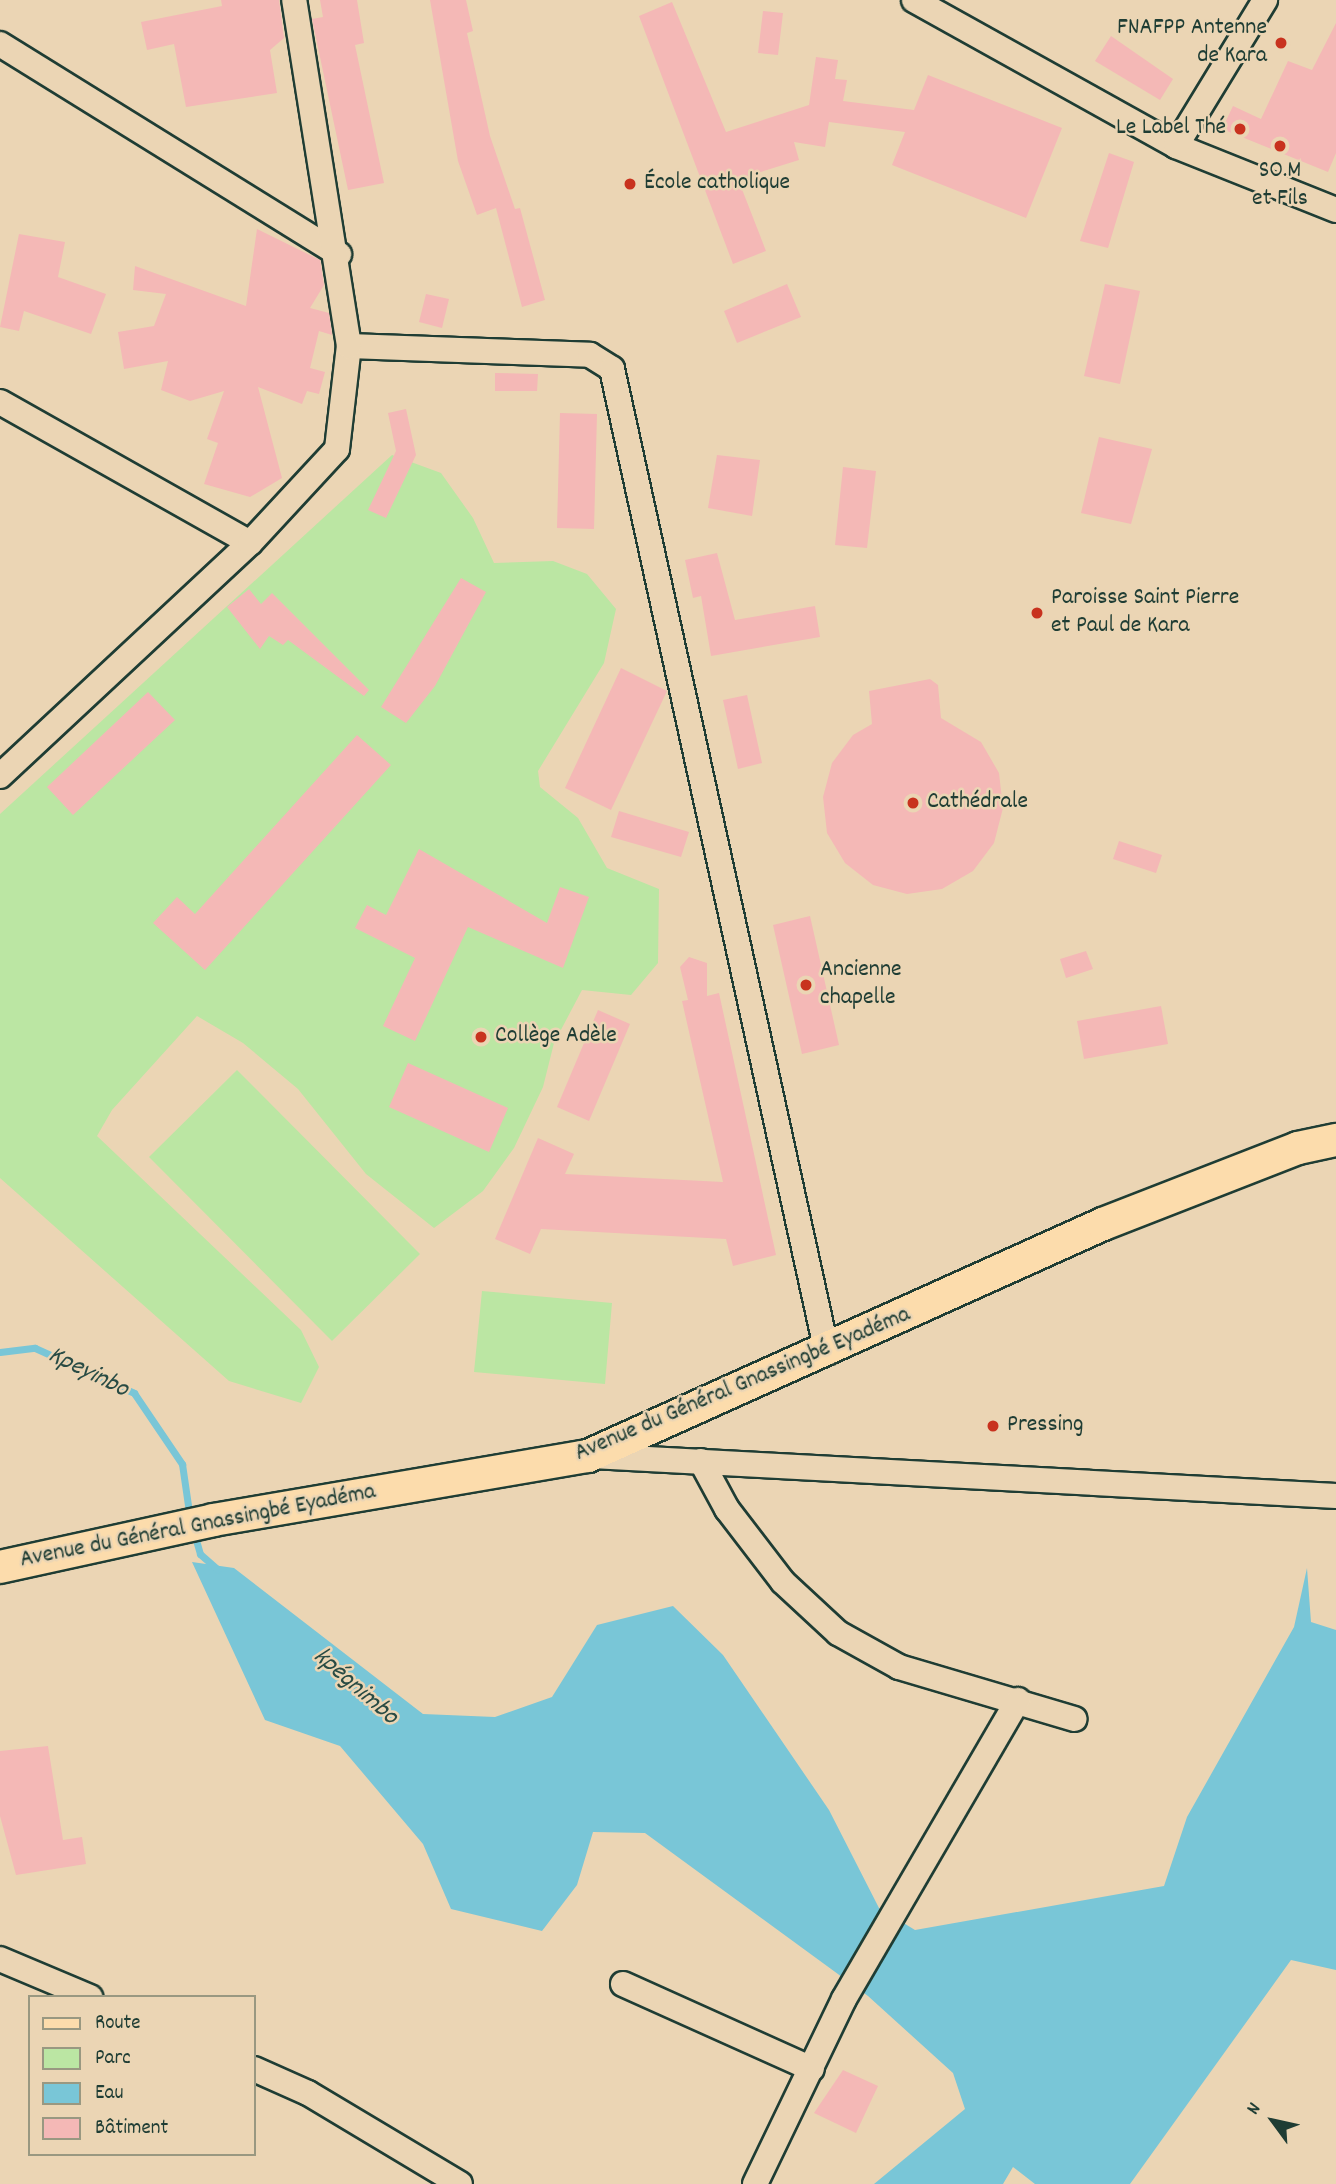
<!DOCTYPE html>
<meta charset="utf-8">
<style>
body{margin:0}
#map{position:relative;width:1336px;height:2184px;overflow:hidden;background:#ebd5b4;font-family:Dekko,sans-serif}
div>[style]{position:absolute}
.green>*{inset:0;background:#bbe6a3}
.water>*{inset:0;background:#79c6d7}
.stream>*{height:7px;margin:-3.5px;padding:0 3.5px;transform-origin:3.5px;border-radius:3.5px;background:#79c6d7}
.building>*{inset:0;background:#f4b8b6}
.roads{filter:drop-shadow(2px 0 #1f3d34) drop-shadow(-2px 0 #1f3d34) drop-shadow(0 2px #1f3d34) drop-shadow(0 -2px #1f3d34)}
.minor>*{height:24px;margin:-12px;padding:0 12px;transform-origin:12px;border-radius:12px;background:#ebd5b4}
.major>*{height:32px;margin:-16px;padding:0 16px;transform-origin:16px;border-radius:16px;background:#fcdcac}
.dots>*{width:19px;height:19px;translate:-50% -50%;box-sizing:border-box;border:4px solid #ebd5b4;border-radius:50%}
span{translate:-50% -50%;white-space:nowrap;text-align:center;line-height:1.15;-webkit-text-stroke:5px #ebd5b4;paint-order:stroke}
.poi-label{font-size:24px;color:#1f3d34}
.right{translate:-100% -50%;text-align:right}
.left{translate:0 -50%;text-align:left}
.street-label{font-size:24px;color:#1f3d34}
.water-label{font-size:26px;color:#284b44;font-style:italic}
.legend{position:absolute;left:28px;top:1995px;width:228px;height:161px;box-sizing:border-box;background:#ebd5b4;border:2px solid #999881;margin:0;padding:9px 12px;list-style:none;font-size:21px;color:#1f3d34}
.legend li{display:flex;align-items:center;gap:14px;height:35px}
.legend b{width:35px;border:2px solid #999881}
.north{position:absolute;left:1238px;top:2086px;width:70px;height:70px;-webkit-text-stroke:5px #ebd5b4;paint-order:stroke;rotate:303deg;font-size:19px;font-weight:700;line-height:28px;text-align:center;color:#1f3d34}
.north::after{content:'';display:block;margin:auto;width:24px;height:32px;background:#1f3d34;clip-path:polygon(50% 0,100% 100%,50% 72%,0 100%)}
</style>
<div id="map">
<div class="green">
<div style="clip-path:polygon(392px 455px,441px 473px,473px 518px,494px 563px,553px 561px,587px 574px,616px 609px,604px 663px,538px 771px,540px 787px,578px 818px,607px 868px,659px 889px,658px 963px,631px 995px,582px 990px,554px 1043px,543px 1087px,514px 1148px,483px 1191px,434px 1228px,366px 1174px,298px 1089px,243px 1043px,197px 1016px,112px 1110px,97px 1136px,301px 1330px,319px 1367px,301px 1403px,229px 1381px,0 1178px,0 814px)"></div>
<div style="clip-path:polygon(237px 1070px,420px 1254px,332px 1341px,149px 1157px)"></div>
<div style="clip-path:polygon(482px 1291px,612px 1303px,605px 1384px,474px 1372px)"></div>
</div>
<div class="water">
<div style="clip-path:polygon(192px 1562px,234px 1568px,423px 1714px,495px 1717px,552px 1697px,597px 1625px,673px 1606px,723px 1655px,829px 1810px,879px 1908px,915px 1930px,1164px 1886px,1187px 1817px,1294px 1627px,1307px 1568px,1311px 1622px,1336px 1630px,1336px 1970px,1291px 1960px,1130px 2184px,1035px 2184px,1013px 2167px,1003px 2184px,874px 2184px,965px 2109px,953px 2073px,868px 1996px,645px 1833px,593px 1832px,577px 1885px,542px 1931px,451px 1909px,423px 1844px,340px 1746px,265px 1720px)"></div>
</div>
<div class="stream">
<div style="left:0;top:1352px;width:35px;rotate:-7deg"></div>
<div style="left:35px;top:1348px;width:109px;rotate:24.4deg"></div>
<div style="left:134px;top:1393px;width:86px;rotate:55.9deg"></div>
<div style="left:182px;top:1464px;width:56px;rotate:81.7deg"></div>
<div style="left:194px;top:1533px;width:22px;rotate:74deg"></div>
<div style="left:200px;top:1554px;width:23px;rotate:41deg"></div>
</div>
<div class="building">
<div style="clip-path:polygon(221px 0,279px 0,284px 38px,270px 50px,277px 93px,186px 107px,174px 44px,147px 50px,141px 22px,222px 6px)"></div>
<div style="clip-path:polygon(320px 0,357px 0,364px 43px,355px 45px,384px 183px,348px 190px,312px 19px,323px 17px)"></div>
<div style="clip-path:polygon(430px 0,466px 0,473px 31px,467px 33px,490px 136px,515px 209px,520px 208px,545px 300px,522px 307px,496px 208px,477px 215px,458px 161px)"></div>
<div style="clip-path:polygon(672px 2px,726px 132px,809px 105px,816px 57px,838px 60px,835px 79px,847px 80px,843px 101px,914px 110px,928px 75px,1062px 128px,1026px 218px,892px 165px,905px 132px,829px 122px,825px 147px,794px 142px,799px 160px,738px 179px,766px 251px,733px 264px,639px 16px)"></div>
<div style="clip-path:polygon(763px 11px,783px 13px,778px 55px,758px 53px)"></div>
<div style="clip-path:polygon(1336px 23px,1336px 153px,1328px 172px,1222px 129px,1233px 106px,1261px 119px,1288px 61px,1312px 70px)"></div>
<div style="clip-path:polygon(1111px 36px,1173px 79px,1160px 100px,1095px 61px)"></div>
<div style="clip-path:polygon(1109px 153px,1134px 162px,1108px 248px,1080px 241px)"></div>
<div style="clip-path:polygon(257px 229px,320px 260px,324px 285px,310px 308px,329px 313px,332px 335px,319px 331px,310px 368px,325px 372px,319px 394px,307px 391px,302px 404px,258px 387px,282px 478px,250px 497px,204px 484px,218px 443px,207px 439px,224px 391px,190px 401px,161px 390px,168px 361px,124px 369px,118px 332px,154px 326px,166px 294px,133px 290px,135px 266px,246px 306px)"></div>
<div style="clip-path:polygon(19px 234px,65px 242px,58px 277px,106px 294px,91px 334px,24px 311px,19px 331px,0 327px)"></div>
<div style="clip-path:polygon(787px 284px,801px 317px,737px 343px,724px 311px)"></div>
<div style="clip-path:polygon(1105px 284px,1140px 291px,1120px 384px,1084px 376px)"></div>
<div style="clip-path:polygon(426px 294px,449px 299px,442px 328px,419px 322px)"></div>
<div style="clip-path:polygon(495px 373px,538px 374px,537px 391px,495px 391px)"></div>
<div style="clip-path:polygon(406px 409px,416px 455px,386px 518px,368px 510px,396px 451px,388px 413px)"></div>
<div style="clip-path:polygon(560px 413px,597px 414px,594px 529px,557px 528px)"></div>
<div style="clip-path:polygon(1099px 437px,1152px 449px,1131px 524px,1081px 513px)"></div>
<div style="clip-path:polygon(717px 455px,760px 460px,752px 516px,708px 508px)"></div>
<div style="clip-path:polygon(843px 467px,876px 471px,867px 548px,835px 545px)"></div>
<div style="clip-path:polygon(717px 553px,735px 620px,815px 606px,820px 637px,711px 656px,701px 596px,693px 598px,685px 560px)"></div>
<div style="clip-path:polygon(461px 578px,486px 592px,435px 686px,406px 723px,381px 707px)"></div>
<div style="clip-path:polygon(249px 589px,261px 604px,272px 593px,369px 690px,364px 696px,288px 640px,283px 645px,269px 636px,260px 649px,227px 607px)"></div>
<div style="clip-path:polygon(621px 668px,667px 691px,611px 810px,565px 788px)"></div>
<div style="clip-path:polygon(930px 679px,938px 685px,941px 718px,981px 742px,999px 773px,1003px 808px,994px 843px,973px 871px,942px 889px,907px 894px,873px 885px,845px 863px,827px 833px,823px 797px,832px 763px,853px 735px,872px 724px,869px 691px)"></div>
<div style="clip-path:polygon(148px 692px,175px 720px,73px 815px,47px 787px)"></div>
<div style="clip-path:polygon(747px 695px,762px 763px,738px 769px,723px 700px)"></div>
<div style="clip-path:polygon(357px 735px,391px 765px,205px 970px,153px 923px,177px 897px,195px 914px)"></div>
<div style="clip-path:polygon(619px 811px,689px 832px,681px 857px,611px 837px)"></div>
<div style="clip-path:polygon(1119px 841px,1162px 855px,1156px 873px,1113px 859px)"></div>
<div style="clip-path:polygon(419px 849px,547px 923px,560px 887px,589px 897px,563px 968px,468px 927px,415px 1041px,383px 1026px,415px 958px,355px 928px,367px 905px,386px 915px)"></div>
<div style="clip-path:polygon(810px 916px,839px 1045px,802px 1054px,773px 925px)"></div>
<div style="clip-path:polygon(1086px 951px,1093px 969px,1066px 978px,1060px 959px)"></div>
<div style="clip-path:polygon(689px 957px,707px 963px,707px 996px,719px 993px,776px 1255px,733px 1266px,726px 1239px,541px 1229px,530px 1254px,495px 1239px,538px 1138px,574px 1154px,565px 1174px,723px 1182px,682px 1001px,688px 1000px,680px 967px)"></div>
<div style="clip-path:polygon(1161px 1006px,1168px 1044px,1084px 1059px,1077px 1021px)"></div>
<div style="clip-path:polygon(598px 1010px,630px 1024px,589px 1121px,557px 1107px)"></div>
<div style="clip-path:polygon(408px 1063px,508px 1108px,489px 1152px,389px 1107px)"></div>
<div style="clip-path:polygon(48px 1746px,63px 1840px,82px 1837px,86px 1864px,16px 1875px,0 1816px,0 1751px)"></div>
<div style="clip-path:polygon(843px 2070px,878px 2086px,856px 2133px,814px 2113px)"></div>
</div>
<div class="roads">
<div class="minor">
<div style="left:914px;top:0;width:300px;rotate:29.1deg"></div>
<div style="left:1176px;top:146px;width:172px;rotate:21.8deg"></div>
<div style="left:0;top:44px;width:399px;rotate:31.8deg"></div>
<div style="left:1176px;top:146px;width:171px;rotate:-58.6deg"></div>
<div style="left:349px;top:346px;width:241px;rotate:2.1deg"></div>
<div style="left:590px;top:355px;width:26px;rotate:32deg"></div>
<div style="left:612px;top:369px;width:1007px;rotate:77.67deg"></div>
<div style="left:0;top:402px;width:287px;rotate:29.4deg"></div>
<div style="left:0;top:776px;width:342px;rotate:-43deg"></div>
<div style="left:250px;top:543px;width:128px;rotate:-47.2deg"></div>
<div style="left:337px;top:449px;width:104px;rotate:-83.4deg"></div>
<div style="left:349px;top:346px;width:350px;rotate:-99deg"></div>
<div style="left:592px;top:1456px;width:745px;rotate:3.08deg"></div>
<div style="left:701px;top:1461px;width:55px;rotate:61.6deg"></div>
<div style="left:727px;top:1509px;width:92px;rotate:52.5deg"></div>
<div style="left:783px;top:1582px;width:75px;rotate:42.8deg"></div>
<div style="left:838px;top:1633px;width:70px;rotate:29.1deg"></div>
<div style="left:899px;top:1667px;width:183px;rotate:16.5deg"></div>
<div style="left:0;top:1959px;width:98px;rotate:22.9deg"></div>
<div style="left:623px;top:1984px;width:207px;rotate:24.2deg"></div>
<div style="left:254px;top:2069px;width:59px;rotate:24deg"></div>
<div style="left:308px;top:2093px;width:177px;rotate:30.9deg"></div>
<div style="left:755px;top:2184px;width:205px;rotate:-64.3deg"></div>
<div style="left:844px;top:1999px;width:346px;rotate:-59.8deg"></div>
</div>
<div class="major">
<div style="left:0;top:1567px;width:218px;rotate:-12.4deg"></div>
<div style="left:213px;top:1520px;width:380px;rotate:-9.7deg"></div>
<div style="left:588px;top:1456px;width:565px;rotate:-24.25deg"></div>
<div style="left:1103px;top:1224px;width:209px;rotate:-21.3deg"></div>
<div style="left:1298px;top:1148px;width:39px;rotate:-12deg"></div>
</div>
</div>
<div class="dots">
<div style="left:1281px;top:43px;background:#c8321e"></div>
<div style="left:1240px;top:129px;background:#c8321e"></div>
<div style="left:1280px;top:146px;background:#c8321e"></div>
<div style="left:630px;top:184px;background:#c8321e"></div>
<div style="left:1037px;top:613px;background:#c8321e"></div>
<div style="left:913px;top:803px;background:#c8321e"></div>
<div style="left:806px;top:985px;background:#c8321e"></div>
<div style="left:481px;top:1037px;background:#c8321e"></div>
<div style="left:993px;top:1426px;background:#c8321e"></div>
</div>
<div class="poi-label">
<span class="right" style="left:1267px;top:43px">FNAFPP Antenne<br>de Kara</span>
<span class="right" style="left:1226px;top:129px">Le Label Thé</span>
<span style="left:1280px;top:186px">SO.M<br>et Fils</span>
<span class="left" style="left:644px;top:184px">École catholique</span>
<span class="left" style="left:1051px;top:613px">Paroisse Saint Pierre<br>et Paul de Kara</span>
<span class="left" style="left:927px;top:803px">Cathédrale</span>
<span class="left" style="left:820px;top:985px">Ancienne<br>chapelle</span>
<span class="left" style="left:495px;top:1037px">Collège Adèle</span>
<span class="left" style="left:1007px;top:1426px">Pressing</span>
</div>
<div class="street-label">
<span style="left:743px;top:1385px;rotate:-23deg">Avenue du Général Gnassingbé Eyadéma</span>
<span style="left:198px;top:1527px;rotate:-11deg">Avenue du Général Gnassingbé Eyadéma</span>
</div>
<div class="water-label">
<span style="left:88px;top:1373px;rotate:26deg">Kpeyinbo</span>
<span style="left:355px;top:1687px;rotate:41deg">kpégnimbo</span>
</div>
<ul class="legend">
<li><b style="height:9px;background:#fcdcac"></b>Route</li>
<li><b style="height:19px;background:#bbe6a3"></b>Parc</li>
<li><b style="height:19px;background:#79c6d7"></b>Eau</li>
<li><b style="height:19px;background:#f4b8b6"></b>Bâtiment</li>
</ul>
<div class="north">N</div>
</div>
